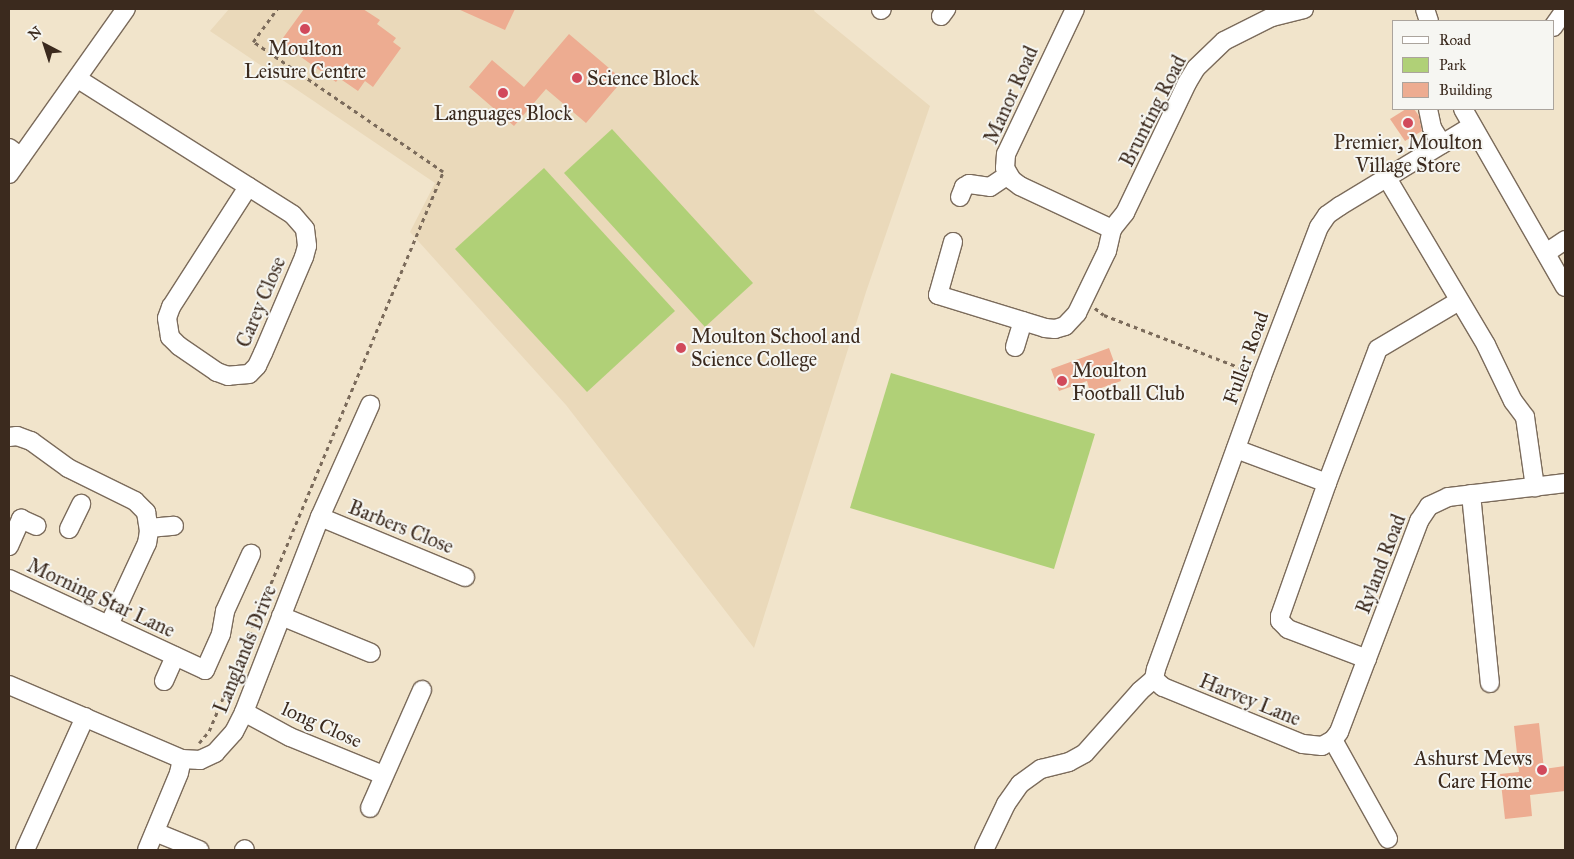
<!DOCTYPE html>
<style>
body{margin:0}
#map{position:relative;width:1574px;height:859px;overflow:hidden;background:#f1e4cb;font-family:"IM FELL Great Primer",serif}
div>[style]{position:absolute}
.built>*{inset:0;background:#ead9ba}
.green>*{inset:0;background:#b0d077}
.building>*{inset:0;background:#edac91}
.path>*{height:2.5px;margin-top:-1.25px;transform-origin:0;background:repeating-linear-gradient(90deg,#7b6b5b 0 4px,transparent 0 8px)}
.roads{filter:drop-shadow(1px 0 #7b6b5b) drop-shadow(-1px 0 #7b6b5b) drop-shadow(0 1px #7b6b5b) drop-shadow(0 -1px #7b6b5b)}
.minor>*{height:18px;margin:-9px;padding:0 9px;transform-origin:9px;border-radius:9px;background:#fff}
.dots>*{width:14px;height:14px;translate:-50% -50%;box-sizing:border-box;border:2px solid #f6f6f2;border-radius:50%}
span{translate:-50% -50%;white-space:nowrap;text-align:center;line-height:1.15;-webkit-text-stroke:4px #f6f6f2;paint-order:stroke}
.poi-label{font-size:20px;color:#3b2a1e}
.left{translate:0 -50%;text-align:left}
.right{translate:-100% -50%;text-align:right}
.street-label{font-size:20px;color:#3b2a1e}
.frame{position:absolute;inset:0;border:10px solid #3b2a1e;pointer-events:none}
.legend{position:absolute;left:1392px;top:20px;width:162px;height:90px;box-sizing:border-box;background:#f6f6f2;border:1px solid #aba49d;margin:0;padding:6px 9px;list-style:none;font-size:15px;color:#3b2a1e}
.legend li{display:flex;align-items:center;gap:10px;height:25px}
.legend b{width:25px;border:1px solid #aba49d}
.north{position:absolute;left:20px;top:20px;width:50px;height:50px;-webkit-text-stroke:4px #f6f6f2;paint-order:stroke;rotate:320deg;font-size:14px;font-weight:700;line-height:20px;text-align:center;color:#3b2a1e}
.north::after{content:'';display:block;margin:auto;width:18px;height:22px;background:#3b2a1e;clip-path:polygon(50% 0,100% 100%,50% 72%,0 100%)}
</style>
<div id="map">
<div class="built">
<div style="clip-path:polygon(229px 9px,815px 9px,814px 11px,930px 106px,866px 292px,754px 648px,566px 405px,410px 232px,435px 183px,210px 31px)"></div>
</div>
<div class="green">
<div style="clip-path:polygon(612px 129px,753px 283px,705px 327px,564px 173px)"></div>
<div style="clip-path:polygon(544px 168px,675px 311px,587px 392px,455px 249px)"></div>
<div style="clip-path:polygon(891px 373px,1095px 434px,1054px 569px,850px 508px)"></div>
</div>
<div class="building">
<div style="clip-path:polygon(304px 9px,363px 9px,380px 20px,377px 24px,396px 38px,393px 42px,401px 48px,373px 87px,365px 81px,358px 91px,339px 78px,336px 82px,280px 42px)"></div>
<div style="clip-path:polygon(458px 9px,515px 9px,505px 30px)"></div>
<div style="clip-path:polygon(569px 34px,623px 80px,586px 123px,546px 89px,514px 126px,469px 87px,492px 60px,524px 87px)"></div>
<div style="clip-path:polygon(1406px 109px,1414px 109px,1419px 116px,1422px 131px,1405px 141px,1390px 119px)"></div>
<div style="clip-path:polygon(1109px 348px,1121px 381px,1090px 392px,1087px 381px,1059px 391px,1051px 369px)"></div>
<div style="clip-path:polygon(1539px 723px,1544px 769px,1565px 766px,1565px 791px,1530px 795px,1532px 816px,1505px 819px,1500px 774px,1519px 772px,1514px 726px)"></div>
</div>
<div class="path">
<div style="left:1095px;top:308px;width:11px;rotate:38deg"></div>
<div style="left:1104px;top:315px;width:155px;rotate:21.1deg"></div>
<div style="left:199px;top:743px;width:16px;rotate:-50deg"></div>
<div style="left:209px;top:731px;width:606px;rotate:-67.29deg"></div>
<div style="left:443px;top:172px;width:230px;rotate:-145.6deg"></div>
<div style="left:253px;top:42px;width:41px;rotate:-54deg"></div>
</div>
<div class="roads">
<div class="minor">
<div style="left:1075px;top:9px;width:161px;rotate:115.4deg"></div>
<div style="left:1006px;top:154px;width:14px;rotate:94deg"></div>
<div style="left:1005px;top:168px;width:14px;rotate:60deg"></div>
<div style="left:1012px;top:180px;width:10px;rotate:37deg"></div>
<div style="left:1020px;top:186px;width:102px;rotate:25.1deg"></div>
<div style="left:1425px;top:9px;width:13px;rotate:72deg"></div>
<div style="left:881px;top:10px;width:1px;rotate:-45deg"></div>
<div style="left:941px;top:16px;width:9px;rotate:-54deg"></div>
<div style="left:1553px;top:27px;width:21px;rotate:-55deg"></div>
<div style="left:78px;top:79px;width:254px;rotate:32.3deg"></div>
<div style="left:293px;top:215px;width:18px;rotate:49deg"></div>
<div style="left:305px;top:229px;width:17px;rotate:83deg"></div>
<div style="left:307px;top:246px;width:11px;rotate:105deg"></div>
<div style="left:304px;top:257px;width:104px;rotate:113.1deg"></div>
<div style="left:263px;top:353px;width:14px;rotate:115deg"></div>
<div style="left:257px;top:366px;width:11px;rotate:135deg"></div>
<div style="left:249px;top:374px;width:21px;rotate:175deg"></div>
<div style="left:228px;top:376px;width:12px;rotate:-160deg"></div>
<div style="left:217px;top:372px;width:46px;rotate:-145.6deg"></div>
<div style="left:179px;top:346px;width:13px;rotate:-135deg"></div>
<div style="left:170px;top:337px;width:19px;rotate:-99deg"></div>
<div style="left:167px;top:318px;width:12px;rotate:-70deg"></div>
<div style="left:171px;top:307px;width:143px;rotate:-57.3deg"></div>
<div style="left:1428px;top:109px;width:19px;rotate:78deg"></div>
<div style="left:1432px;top:128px;width:19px;rotate:58deg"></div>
<div style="left:1463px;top:109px;width:205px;rotate:60.2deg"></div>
<div style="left:9px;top:148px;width:15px;rotate:37deg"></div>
<div style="left:9px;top:174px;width:202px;rotate:-54.7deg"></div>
<div style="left:1387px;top:178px;width:194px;rotate:59.3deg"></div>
<div style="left:1486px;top:345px;width:62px;rotate:64.3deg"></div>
<div style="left:1513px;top:401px;width:20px;rotate:53deg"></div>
<div style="left:1525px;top:417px;width:71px;rotate:81.9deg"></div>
<div style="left:960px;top:197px;width:11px;rotate:-68deg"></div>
<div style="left:964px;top:187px;width:6px;rotate:-31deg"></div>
<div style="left:969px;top:184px;width:21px;rotate:8deg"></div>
<div style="left:990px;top:187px;width:22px;rotate:-34deg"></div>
<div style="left:953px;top:242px;width:55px;rotate:105.8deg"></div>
<div style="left:938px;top:295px;width:112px;rotate:17.1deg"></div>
<div style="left:1045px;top:328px;width:10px;rotate:6deg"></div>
<div style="left:1055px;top:329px;width:10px;rotate:-17deg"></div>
<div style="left:1065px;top:326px;width:18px;rotate:-47deg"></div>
<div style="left:1077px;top:313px;width:69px;rotate:-64.2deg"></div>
<div style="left:1107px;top:251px;width:23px;rotate:-77deg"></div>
<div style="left:1112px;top:229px;width:21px;rotate:-51deg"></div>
<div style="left:1125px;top:213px;width:144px;rotate:-64.5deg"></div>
<div style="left:1187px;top:83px;width:17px;rotate:-59deg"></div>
<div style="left:1196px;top:68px;width:39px;rotate:-44deg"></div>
<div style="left:1224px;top:41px;width:54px;rotate:-26.6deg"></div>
<div style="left:1272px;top:17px;width:33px;rotate:-14deg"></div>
<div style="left:1546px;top:253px;width:23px;rotate:-34deg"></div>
<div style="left:1015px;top:347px;width:27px;rotate:-73deg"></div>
<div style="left:9px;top:437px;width:8px;rotate:-7deg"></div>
<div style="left:17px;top:436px;width:15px;rotate:20deg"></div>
<div style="left:31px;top:441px;width:46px;rotate:36.1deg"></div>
<div style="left:68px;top:468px;width:75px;rotate:26.2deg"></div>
<div style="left:135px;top:501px;width:16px;rotate:45deg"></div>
<div style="left:146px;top:512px;width:19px;rotate:81deg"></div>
<div style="left:149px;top:531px;width:12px;rotate:99deg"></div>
<div style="left:147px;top:543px;width:90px;rotate:114.9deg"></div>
<div style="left:1236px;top:449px;width:97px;rotate:20.5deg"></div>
<div style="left:1471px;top:494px;width:190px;rotate:84.3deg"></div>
<div style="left:320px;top:517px;width:157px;rotate:22.5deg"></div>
<div style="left:149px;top:528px;width:25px;rotate:-5deg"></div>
<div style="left:69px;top:529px;width:28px;rotate:-64deg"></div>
<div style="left:9px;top:546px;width:30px;rotate:-66deg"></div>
<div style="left:21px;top:519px;width:17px;rotate:24deg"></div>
<div style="left:9px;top:579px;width:216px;rotate:24.9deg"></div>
<div style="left:205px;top:670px;width:39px;rotate:-66deg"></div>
<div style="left:221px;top:634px;width:23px;rotate:-80deg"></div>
<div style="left:225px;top:611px;width:63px;rotate:-65.5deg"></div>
<div style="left:281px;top:616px;width:97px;rotate:22.3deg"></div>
<div style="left:1367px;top:659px;width:85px;rotate:-159.2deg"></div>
<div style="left:1288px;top:629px;width:11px;rotate:-135deg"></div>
<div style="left:1280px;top:621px;width:5px;rotate:-90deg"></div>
<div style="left:1280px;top:616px;width:141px;rotate:-70.5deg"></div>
<div style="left:1327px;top:483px;width:143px;rotate:-69.2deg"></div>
<div style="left:1378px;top:349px;width:94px;rotate:-30.7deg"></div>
<div style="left:1154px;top:679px;width:10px;rotate:-79deg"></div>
<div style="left:1156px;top:669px;width:312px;rotate:-70.1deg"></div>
<div style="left:1262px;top:376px;width:160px;rotate:-69.1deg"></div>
<div style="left:1319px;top:227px;width:14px;rotate:-56deg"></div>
<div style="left:1327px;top:215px;width:16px;rotate:-35deg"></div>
<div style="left:1340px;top:206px;width:154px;rotate:-31.2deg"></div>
<div style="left:1154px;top:679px;width:12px;rotate:42deg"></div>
<div style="left:1163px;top:687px;width:151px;rotate:22.2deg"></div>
<div style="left:1303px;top:744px;width:19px;rotate:6deg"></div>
<div style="left:1322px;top:746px;width:13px;rotate:-29deg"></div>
<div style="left:1333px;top:740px;width:10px;rotate:-53deg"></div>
<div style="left:1339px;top:732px;width:226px;rotate:-69.2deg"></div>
<div style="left:1419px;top:521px;width:18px;rotate:-56deg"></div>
<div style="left:1429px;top:506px;width:21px;rotate:-25deg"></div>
<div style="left:1448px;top:497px;width:118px;rotate:-6.8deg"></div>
<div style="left:164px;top:681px;width:27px;rotate:-66deg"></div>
<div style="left:9px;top:685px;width:188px;rotate:23.2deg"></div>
<div style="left:182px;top:759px;width:18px;rotate:3deg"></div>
<div style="left:200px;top:760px;width:17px;rotate:-25deg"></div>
<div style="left:215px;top:753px;width:28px;rotate:-48deg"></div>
<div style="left:234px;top:732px;width:22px;rotate:-63deg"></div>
<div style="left:244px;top:712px;width:209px;rotate:-68.7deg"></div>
<div style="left:320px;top:517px;width:123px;rotate:-65.9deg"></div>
<div style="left:244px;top:712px;width:52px;rotate:28.5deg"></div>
<div style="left:290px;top:737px;width:100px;rotate:22.2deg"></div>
<div style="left:1333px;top:740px;width:113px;rotate:60.9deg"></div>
<div style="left:370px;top:808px;width:129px;rotate:-66.2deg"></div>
<div style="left:155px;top:832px;width:48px;rotate:22.2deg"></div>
<div style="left:25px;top:850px;width:146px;rotate:-65.7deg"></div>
<div style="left:147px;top:850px;width:83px;rotate:-67.4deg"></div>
<div style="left:179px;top:773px;width:14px;rotate:-78deg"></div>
<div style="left:244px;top:850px;width:1px;rotate:-45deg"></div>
<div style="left:984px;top:850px;width:51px;rotate:-64.4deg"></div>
<div style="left:1006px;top:804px;width:24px;rotate:-55deg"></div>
<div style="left:1020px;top:784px;width:26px;rotate:-36deg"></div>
<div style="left:1041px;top:769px;width:29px;rotate:-14deg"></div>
<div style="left:1069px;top:762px;width:18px;rotate:-29deg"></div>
<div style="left:1085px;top:753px;width:83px;rotate:-48.4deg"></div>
<div style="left:1140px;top:691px;width:18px;rotate:-41deg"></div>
</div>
</div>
<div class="dots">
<div style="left:305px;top:29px;background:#d1495b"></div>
<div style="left:577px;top:78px;background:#d1495b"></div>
<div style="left:503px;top:93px;background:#d1495b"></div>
<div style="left:1408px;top:123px;background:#d1495b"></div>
<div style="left:681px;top:348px;background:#d1495b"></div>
<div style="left:1062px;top:381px;background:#d1495b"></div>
<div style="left:1542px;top:770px;background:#d1495b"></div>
</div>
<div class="poi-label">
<span style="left:305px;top:60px">Moulton<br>Leisure Centre</span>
<span class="left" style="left:587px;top:78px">Science Block</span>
<span style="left:503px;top:113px">Languages Block</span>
<span style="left:1408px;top:154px">Premier, Moulton<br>Village Store</span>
<span class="left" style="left:691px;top:348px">Moulton School and<br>Science College</span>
<span class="left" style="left:1072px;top:382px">Moulton<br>Football Club</span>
<span class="right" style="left:1532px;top:770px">Ashurst Mews<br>Care Home</span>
</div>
<div class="street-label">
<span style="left:1011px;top:95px;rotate:-66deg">Manor Road</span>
<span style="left:1153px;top:111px;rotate:-63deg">Brunting Road</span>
<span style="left:261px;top:302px;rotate:-67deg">Carey Close</span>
<span style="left:1246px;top:358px;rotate:-70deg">Fuller Road</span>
<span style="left:401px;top:527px;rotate:22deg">Barbers Close</span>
<span style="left:1381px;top:564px;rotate:-69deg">Ryland Road</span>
<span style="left:101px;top:598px;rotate:25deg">Morning Star Lane</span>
<span style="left:245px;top:649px;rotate:-68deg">Langlands Drive</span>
<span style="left:1250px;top:700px;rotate:22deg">Harvey Lane</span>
<span style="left:322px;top:725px;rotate:24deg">long Close</span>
</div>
<div class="frame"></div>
<ul class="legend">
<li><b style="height:6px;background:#fff"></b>Road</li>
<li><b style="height:14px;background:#b0d077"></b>Park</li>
<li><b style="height:14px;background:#edac91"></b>Building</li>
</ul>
<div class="north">N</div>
</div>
